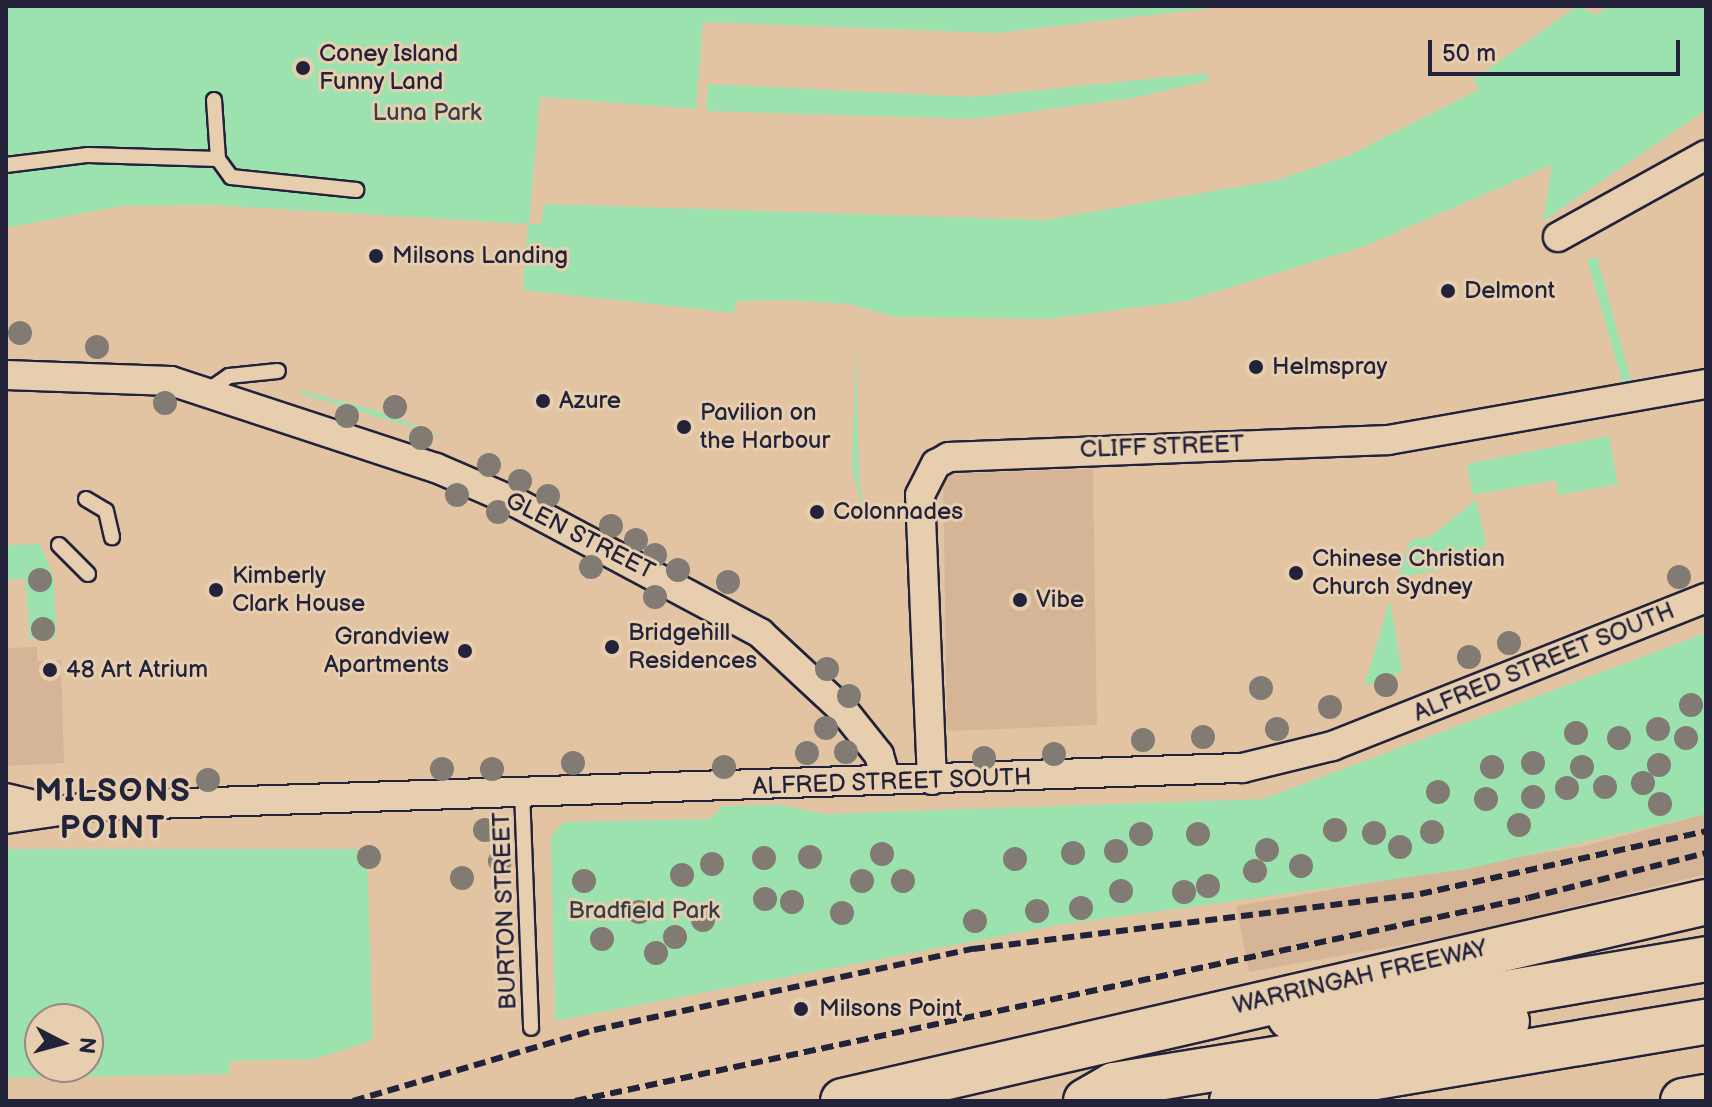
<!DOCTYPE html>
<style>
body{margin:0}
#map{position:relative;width:1712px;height:1107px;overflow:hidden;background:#e2c4a3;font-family:"Balsamiq Sans",sans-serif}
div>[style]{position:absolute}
.built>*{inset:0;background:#d5b596}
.green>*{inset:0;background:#9ce2af}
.roads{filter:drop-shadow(2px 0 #22223b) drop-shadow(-2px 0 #22223b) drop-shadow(0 2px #22223b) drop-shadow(0 -2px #22223b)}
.lane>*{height:14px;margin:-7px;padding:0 7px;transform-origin:7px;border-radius:7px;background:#e7ceaf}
.street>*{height:28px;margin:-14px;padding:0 14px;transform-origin:14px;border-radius:14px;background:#e7ceaf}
.highway>*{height:44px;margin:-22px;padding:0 22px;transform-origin:22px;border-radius:22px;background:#e7ceaf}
.rail>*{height:6px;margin-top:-3px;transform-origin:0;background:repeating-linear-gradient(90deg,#22223b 0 12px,transparent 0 18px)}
.trees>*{width:24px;height:24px;margin:-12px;border-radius:50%;background:#827b73}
.dots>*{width:22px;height:22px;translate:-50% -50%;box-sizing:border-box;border:4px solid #e7ceaf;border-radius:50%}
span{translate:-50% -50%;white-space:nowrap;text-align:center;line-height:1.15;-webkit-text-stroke:6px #e7ceaf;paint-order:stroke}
.poi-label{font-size:24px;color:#22223b}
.left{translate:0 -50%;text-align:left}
.right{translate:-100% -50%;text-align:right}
.park-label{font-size:24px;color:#343f4c}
.street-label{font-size:24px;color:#22223b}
.district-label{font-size:32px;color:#22223b;font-weight:700;letter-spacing:2px}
.frame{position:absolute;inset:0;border:8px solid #22223b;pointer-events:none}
.north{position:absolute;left:24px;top:1003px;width:80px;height:80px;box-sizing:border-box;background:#e7ceaf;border:2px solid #988981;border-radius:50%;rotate:96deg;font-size:22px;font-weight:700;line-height:32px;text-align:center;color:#22223b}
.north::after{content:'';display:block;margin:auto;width:28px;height:36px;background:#22223b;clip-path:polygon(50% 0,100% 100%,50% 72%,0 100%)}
.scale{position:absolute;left:1428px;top:40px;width:252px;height:36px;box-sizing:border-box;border:4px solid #22223b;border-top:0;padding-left:10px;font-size:24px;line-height:28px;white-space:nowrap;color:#22223b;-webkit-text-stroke:6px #e7ceaf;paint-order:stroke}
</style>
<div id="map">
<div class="built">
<div style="clip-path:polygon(1093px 469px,1097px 725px,947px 731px,943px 474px)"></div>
<div style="clip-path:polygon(37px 647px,37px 661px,61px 660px,64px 763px,6px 766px,6px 648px)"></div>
<div style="clip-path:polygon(1706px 814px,1706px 874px,1461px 934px,1249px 972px,1236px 906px,1584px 846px)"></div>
</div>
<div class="green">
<div style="clip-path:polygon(6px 6px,1229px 6px,997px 33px,703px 22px,696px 109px,540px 97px,529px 224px,541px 224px,544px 204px,1045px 220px,1278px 180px,1350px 155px,1478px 90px,1474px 79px,1578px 6px,1596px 15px,1610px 6px,1706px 6px,1706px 110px,1543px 221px,1552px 165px,1365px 246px,1186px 301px,1047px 319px,896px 317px,849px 304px,783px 300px,735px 301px,735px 313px,523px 290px,528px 224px,212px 205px,121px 206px,6px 228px)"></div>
<div style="clip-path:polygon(1207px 73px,1208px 81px,1133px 98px,975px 119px,706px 111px,708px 84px,972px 97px)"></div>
<div style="clip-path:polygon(1597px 257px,1631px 381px,1623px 383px,1587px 259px)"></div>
<div style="clip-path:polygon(856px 350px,859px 481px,867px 524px,852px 470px)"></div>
<div style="clip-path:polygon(300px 390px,381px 412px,451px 439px,299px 393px)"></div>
<div style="clip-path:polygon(1609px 436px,1618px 484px,1559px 495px,1555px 480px,1473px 495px,1467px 464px)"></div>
<div style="clip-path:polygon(1476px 500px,1486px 543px,1472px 563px,1397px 578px,1411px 540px,1430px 537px)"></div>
<div style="clip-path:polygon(40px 544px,54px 578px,56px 638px,30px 639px,25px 579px,6px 580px,6px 545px)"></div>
<div style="clip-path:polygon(1390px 600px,1402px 672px,1364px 686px)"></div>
<div style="clip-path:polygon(1706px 633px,1706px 814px,1467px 869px,1058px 925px,555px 1021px,551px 836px,564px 822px,710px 819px,722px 806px,783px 805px,824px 814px,1263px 799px)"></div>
<div style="clip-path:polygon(evenodd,6px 849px,358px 849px,367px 856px,373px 1040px,315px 1059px,229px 1061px,230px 1074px,6px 1078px,6px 849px,40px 1019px,88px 1019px,88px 1067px,40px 1067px,40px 1019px)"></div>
</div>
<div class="roads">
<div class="lane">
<div style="left:214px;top:100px;width:59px;rotate:86.1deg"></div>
<div style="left:218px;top:159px;width:22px;rotate:54deg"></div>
<div style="left:231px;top:177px;width:126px;rotate:5.9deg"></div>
<div style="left:6px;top:165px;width:83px;rotate:-7deg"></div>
<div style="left:88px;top:155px;width:130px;rotate:1.8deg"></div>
<div style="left:206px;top:392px;width:28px;rotate:-35deg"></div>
<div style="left:229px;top:376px;width:49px;rotate:-5.8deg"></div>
<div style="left:86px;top:499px;width:23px;rotate:31deg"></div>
<div style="left:106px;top:511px;width:27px;rotate:77deg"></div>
<div style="left:59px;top:545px;width:41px;rotate:45deg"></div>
<div style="left:522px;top:791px;width:237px;rotate:87.8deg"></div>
</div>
<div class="street">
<div style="left:1558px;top:237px;width:169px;rotate:-29deg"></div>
<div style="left:6px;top:375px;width:165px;rotate:2.1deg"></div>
<div style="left:171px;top:381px;width:279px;rotate:18.2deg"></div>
<div style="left:436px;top:468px;width:86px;rotate:23.3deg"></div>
<div style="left:515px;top:502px;width:278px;rotate:28.1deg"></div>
<div style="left:760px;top:633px;width:115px;rotate:42.9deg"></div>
<div style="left:844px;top:711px;width:56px;rotate:51.5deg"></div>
<div style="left:879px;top:755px;width:26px;rotate:74deg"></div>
<div style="left:932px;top:780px;width:285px;rotate:-92.4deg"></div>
<div style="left:920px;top:495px;width:35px;rotate:-63deg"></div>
<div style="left:936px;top:464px;width:15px;rotate:-28deg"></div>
<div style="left:949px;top:457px;width:439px;rotate:-2.2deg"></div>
<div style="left:1388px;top:440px;width:323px;rotate:-10deg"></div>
<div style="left:6px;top:798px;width:42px;rotate:13.7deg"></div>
<div style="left:6px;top:819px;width:89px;rotate:-8.4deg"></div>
<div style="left:94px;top:806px;width:1149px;rotate:-1.9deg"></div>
<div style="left:1242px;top:768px;width:93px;rotate:-13.7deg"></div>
<div style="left:1332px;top:746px;width:402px;rotate:-21.6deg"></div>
</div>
<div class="highway">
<div style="left:1290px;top:1017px;width:211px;rotate:-6.3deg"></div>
<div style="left:1500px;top:994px;width:209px;rotate:-9.6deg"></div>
<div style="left:843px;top:1101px;width:886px;rotate:-12.98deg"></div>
<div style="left:1086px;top:1101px;width:32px;rotate:-30deg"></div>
<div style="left:1114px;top:1085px;width:398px;rotate:-9.2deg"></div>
<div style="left:1232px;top:1101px;width:481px;rotate:-9.5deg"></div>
<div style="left:1683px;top:1101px;width:23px;rotate:-10deg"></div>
</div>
</div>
<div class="rail">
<div style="left:353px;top:1101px;width:251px;rotate:-16.4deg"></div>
<div style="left:594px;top:1030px;width:388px;rotate:-12.1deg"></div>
<div style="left:973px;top:949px;width:450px;rotate:-7deg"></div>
<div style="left:1420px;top:894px;width:293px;rotate:-12.4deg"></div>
<div style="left:575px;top:1101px;width:974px;rotate:-12.02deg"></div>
<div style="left:1528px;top:898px;width:184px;rotate:-14.2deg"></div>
</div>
<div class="trees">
<div style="left:20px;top:333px"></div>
<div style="left:97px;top:347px"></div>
<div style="left:165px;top:403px"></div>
<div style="left:395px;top:407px"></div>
<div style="left:347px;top:416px"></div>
<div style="left:421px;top:438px"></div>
<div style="left:489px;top:465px"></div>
<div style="left:520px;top:481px"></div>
<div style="left:457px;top:495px"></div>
<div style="left:548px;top:496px"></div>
<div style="left:498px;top:512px"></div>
<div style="left:611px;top:526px"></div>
<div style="left:636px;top:540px"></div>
<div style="left:655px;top:555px"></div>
<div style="left:591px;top:567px"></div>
<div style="left:678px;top:570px"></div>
<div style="left:1679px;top:577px"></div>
<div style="left:40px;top:580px"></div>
<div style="left:728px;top:582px"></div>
<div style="left:655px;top:597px"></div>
<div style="left:43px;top:629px"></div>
<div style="left:1509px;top:643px"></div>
<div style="left:1469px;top:657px"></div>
<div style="left:827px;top:669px"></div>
<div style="left:1386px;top:685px"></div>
<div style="left:1261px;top:688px"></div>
<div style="left:849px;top:696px"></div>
<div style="left:1691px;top:705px"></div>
<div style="left:1330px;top:707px"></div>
<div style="left:826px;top:728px"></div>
<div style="left:1277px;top:729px"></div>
<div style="left:1658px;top:729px"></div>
<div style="left:1576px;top:733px"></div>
<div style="left:1203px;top:737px"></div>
<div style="left:1619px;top:738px"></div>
<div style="left:1686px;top:738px"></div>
<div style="left:1143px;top:740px"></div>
<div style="left:846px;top:752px"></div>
<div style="left:807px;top:753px"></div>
<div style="left:1054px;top:754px"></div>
<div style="left:984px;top:758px"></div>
<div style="left:573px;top:763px"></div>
<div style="left:1533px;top:763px"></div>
<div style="left:1659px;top:765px"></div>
<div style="left:724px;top:767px"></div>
<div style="left:1492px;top:767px"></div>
<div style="left:1582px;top:767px"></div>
<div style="left:442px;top:769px"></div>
<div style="left:492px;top:769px"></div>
<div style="left:208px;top:780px"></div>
<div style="left:1643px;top:783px"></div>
<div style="left:1605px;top:787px"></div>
<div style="left:1567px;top:788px"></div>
<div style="left:1438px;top:792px"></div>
<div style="left:1533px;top:797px"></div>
<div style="left:1486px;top:799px"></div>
<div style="left:1660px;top:804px"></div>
<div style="left:1519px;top:825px"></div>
<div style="left:485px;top:830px"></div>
<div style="left:1335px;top:830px"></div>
<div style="left:1432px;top:832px"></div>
<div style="left:1374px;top:833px"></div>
<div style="left:1141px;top:834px"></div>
<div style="left:1198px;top:834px"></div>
<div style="left:1400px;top:847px"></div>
<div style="left:1267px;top:850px"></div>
<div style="left:1116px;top:851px"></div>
<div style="left:1073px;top:853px"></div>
<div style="left:882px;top:854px"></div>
<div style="left:369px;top:857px"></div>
<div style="left:810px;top:857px"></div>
<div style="left:764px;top:858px"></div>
<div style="left:1015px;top:859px"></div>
<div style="left:500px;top:861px"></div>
<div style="left:712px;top:864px"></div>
<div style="left:1301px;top:866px"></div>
<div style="left:1255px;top:871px"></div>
<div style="left:682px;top:875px"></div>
<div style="left:462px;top:878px"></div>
<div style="left:584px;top:881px"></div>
<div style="left:862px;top:881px"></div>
<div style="left:903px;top:881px"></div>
<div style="left:1208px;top:886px"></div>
<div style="left:1121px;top:891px"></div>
<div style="left:1184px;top:892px"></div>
<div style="left:765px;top:899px"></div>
<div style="left:792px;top:902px"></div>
<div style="left:1081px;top:908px"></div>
<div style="left:1037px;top:911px"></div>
<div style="left:639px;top:912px"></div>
<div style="left:842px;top:913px"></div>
<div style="left:703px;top:920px"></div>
<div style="left:975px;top:921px"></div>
<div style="left:675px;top:937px"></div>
<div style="left:602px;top:939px"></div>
<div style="left:656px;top:953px"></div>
</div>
<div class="dots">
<div style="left:303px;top:68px;background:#22223b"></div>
<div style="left:376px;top:256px;background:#22223b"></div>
<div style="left:1448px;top:291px;background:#22223b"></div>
<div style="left:1256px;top:367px;background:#22223b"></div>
<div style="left:543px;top:401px;background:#22223b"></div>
<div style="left:684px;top:427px;background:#22223b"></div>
<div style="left:817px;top:512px;background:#22223b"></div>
<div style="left:1296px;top:573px;background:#22223b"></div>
<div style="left:216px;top:590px;background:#22223b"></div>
<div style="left:1020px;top:600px;background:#22223b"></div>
<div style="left:612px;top:647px;background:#22223b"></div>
<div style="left:465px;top:651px;background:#22223b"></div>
<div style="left:50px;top:670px;background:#22223b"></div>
<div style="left:801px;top:1009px;background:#22223b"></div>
</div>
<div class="poi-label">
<span class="left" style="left:319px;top:68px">Coney Island<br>Funny Land</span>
<span class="left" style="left:392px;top:256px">Milsons Landing</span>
<span class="left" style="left:1464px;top:291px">Delmont</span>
<span class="left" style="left:1272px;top:367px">Helmspray</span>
<span class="left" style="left:559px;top:401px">Azure</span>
<span class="left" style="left:700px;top:427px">Pavilion on<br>the Harbour</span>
<span class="left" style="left:833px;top:512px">Colonnades</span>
<span class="left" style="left:1312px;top:573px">Chinese Christian<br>Church Sydney</span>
<span class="left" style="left:232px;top:590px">Kimberly<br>Clark House</span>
<span class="left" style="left:1036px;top:600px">Vibe</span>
<span class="left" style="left:628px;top:647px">Bridgehill<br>Residences</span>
<span class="right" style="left:449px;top:651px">Grandview<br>Apartments</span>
<span class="left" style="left:66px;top:670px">48 Art Atrium</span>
<span class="left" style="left:819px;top:1009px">Milsons Point</span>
</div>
<div class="park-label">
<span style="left:427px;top:113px">Luna Park</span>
<span style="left:644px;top:911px">Bradfield Park</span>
</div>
<div class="street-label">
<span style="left:1162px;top:447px;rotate:-2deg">CLIFF STREET</span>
<span style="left:580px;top:536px;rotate:27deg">GLEN STREET</span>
<span style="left:1544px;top:662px;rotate:-22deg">ALFRED STREET SOUTH</span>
<span style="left:892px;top:782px;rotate:-2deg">ALFRED STREET SOUTH</span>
<span style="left:505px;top:911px;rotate:-92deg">BURTON STREET</span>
<span style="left:1360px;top:977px;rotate:-13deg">WARRINGAH FREEWAY</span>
</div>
<div class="district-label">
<span style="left:113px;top:811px">MILSONS<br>POINT</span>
</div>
<div class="frame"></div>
<div class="north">N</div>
<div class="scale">50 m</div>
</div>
